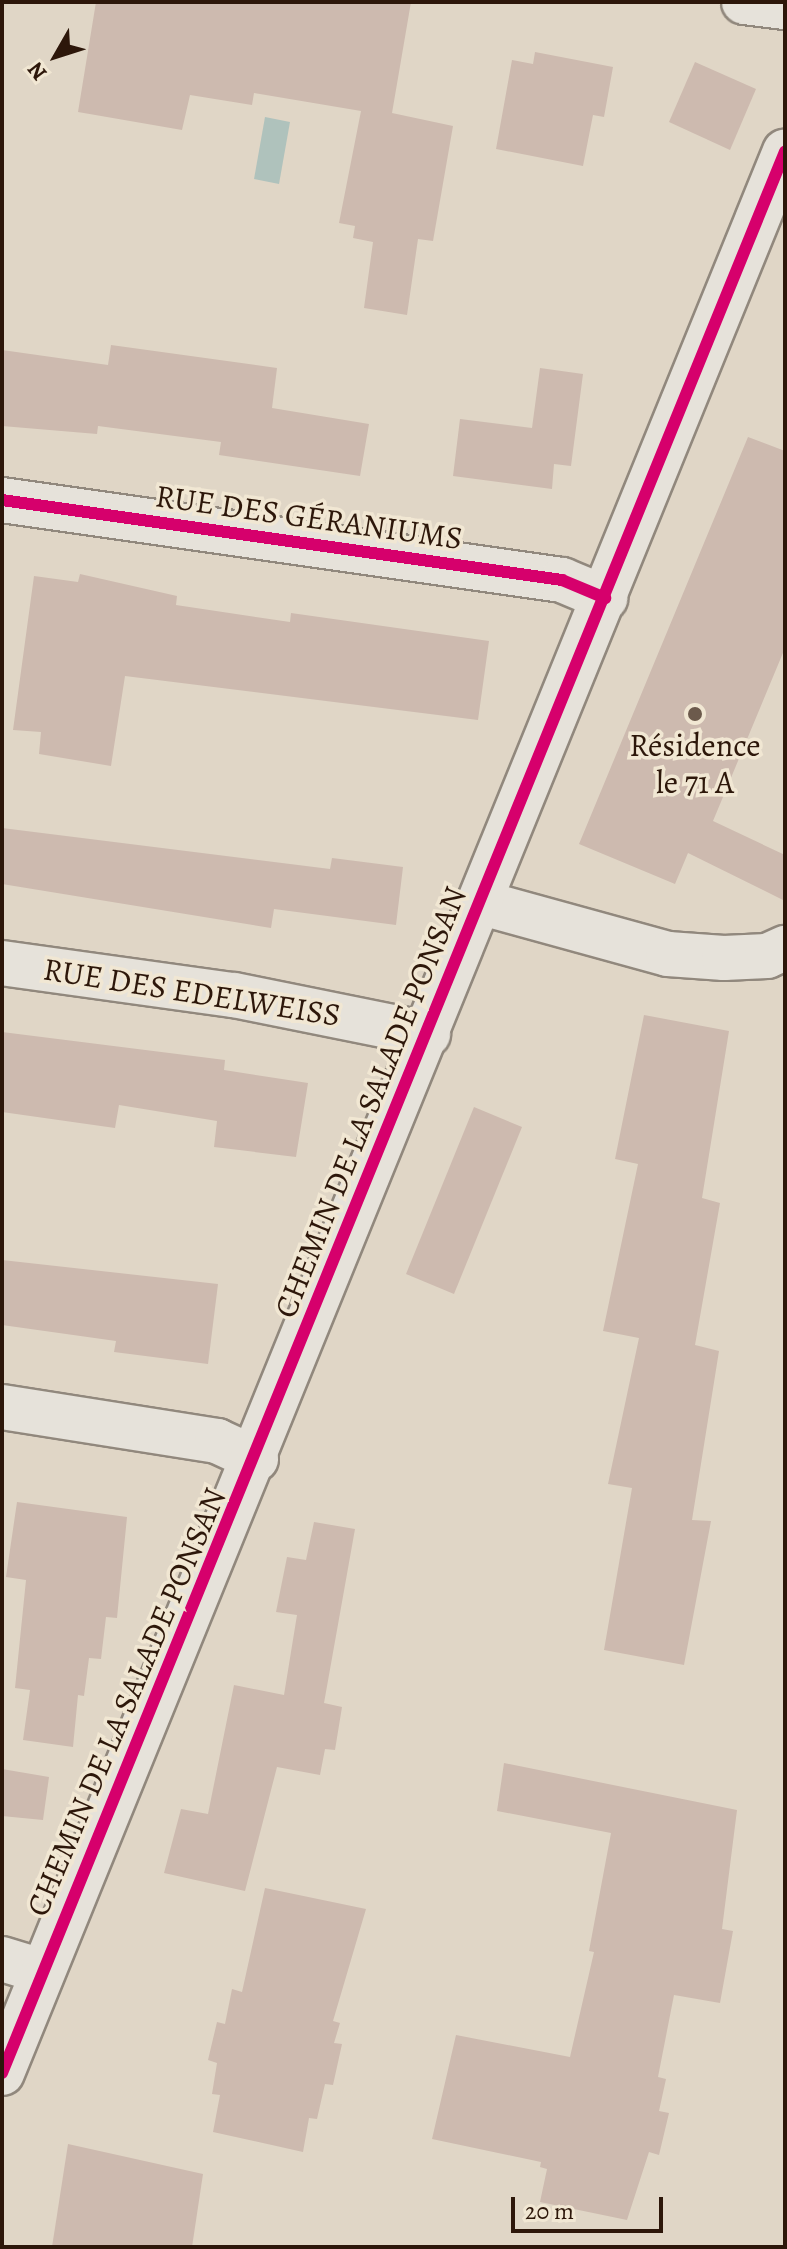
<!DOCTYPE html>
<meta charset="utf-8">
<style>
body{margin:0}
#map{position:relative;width:787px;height:2249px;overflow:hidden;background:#e0d6c6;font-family:Alegreya,serif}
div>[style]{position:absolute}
.water>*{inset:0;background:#afc2bc}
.building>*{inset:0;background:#cdbaaf}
.roads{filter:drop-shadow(2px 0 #91887d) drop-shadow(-2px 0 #91887d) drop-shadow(0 2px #91887d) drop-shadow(0 -2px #91887d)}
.minor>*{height:44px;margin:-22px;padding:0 22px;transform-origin:22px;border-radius:22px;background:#e6e2da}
.tertiary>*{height:44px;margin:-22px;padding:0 22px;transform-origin:22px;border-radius:22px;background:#e6e2da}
.cycleway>*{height:12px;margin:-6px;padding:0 6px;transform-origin:6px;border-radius:6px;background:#d6006c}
.dots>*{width:22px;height:22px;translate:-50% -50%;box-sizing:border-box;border:4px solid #f1e7d3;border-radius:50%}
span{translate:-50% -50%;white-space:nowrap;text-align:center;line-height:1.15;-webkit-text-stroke:7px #f1e7d3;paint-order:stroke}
.street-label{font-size:32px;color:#2d170a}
.poi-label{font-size:32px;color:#2d170a}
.frame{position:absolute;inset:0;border:4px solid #2d170a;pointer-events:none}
.north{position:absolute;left:16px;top:16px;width:80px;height:80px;-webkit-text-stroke:6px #f1e7d3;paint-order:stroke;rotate:231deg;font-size:22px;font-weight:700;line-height:32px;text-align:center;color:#2d170a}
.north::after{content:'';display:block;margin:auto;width:28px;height:36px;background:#2d170a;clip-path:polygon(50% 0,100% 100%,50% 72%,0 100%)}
.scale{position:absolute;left:511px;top:2197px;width:152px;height:36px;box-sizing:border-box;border:4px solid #2d170a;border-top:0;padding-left:10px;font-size:24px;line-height:28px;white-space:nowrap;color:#2d170a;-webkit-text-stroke:6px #f1e7d3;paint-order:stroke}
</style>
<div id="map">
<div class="water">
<div style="clip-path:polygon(265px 117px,290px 122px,279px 184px,254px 179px)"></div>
</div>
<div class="building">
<div style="clip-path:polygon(96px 2px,411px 2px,392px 113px,453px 126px,433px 241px,418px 239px,407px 315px,364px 308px,373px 242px,353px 238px,355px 226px,339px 223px,361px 111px,254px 93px,252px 105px,190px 95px,182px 130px,78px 112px)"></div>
<div style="clip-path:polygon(535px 52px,613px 67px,604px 117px,593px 115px,583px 166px,496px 149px,512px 60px,533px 64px)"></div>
<div style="clip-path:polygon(695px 62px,756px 89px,730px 150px,669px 122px)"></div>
<div style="clip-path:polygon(111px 345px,277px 368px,272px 408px,369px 424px,360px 476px,219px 455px,221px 442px,98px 426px,97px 434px,2px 426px,2px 350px,108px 365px)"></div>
<div style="clip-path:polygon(540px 368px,583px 374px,571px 466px,554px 464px,552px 489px,453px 476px,460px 419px,532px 428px)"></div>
<div style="clip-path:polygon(748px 437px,785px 451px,785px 648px,713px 821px,785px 855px,785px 901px,688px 853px,675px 884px,579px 844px)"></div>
<div style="clip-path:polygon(80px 574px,177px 596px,176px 605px,290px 622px,291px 613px,489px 641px,478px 720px,125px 676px,111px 766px,39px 754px,41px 732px,13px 730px,34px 576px,78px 582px)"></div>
<div style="clip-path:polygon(2px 828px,330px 869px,332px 858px,403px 867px,396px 925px,274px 909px,271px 928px,2px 884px)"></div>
<div style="clip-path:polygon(644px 1015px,729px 1031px,702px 1198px,720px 1203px,695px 1345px,719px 1351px,692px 1520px,711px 1521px,684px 1665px,604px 1650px,632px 1488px,608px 1484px,639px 1338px,603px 1331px,638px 1164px,615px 1159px)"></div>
<div style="clip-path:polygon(2px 1032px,225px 1060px,224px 1070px,308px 1083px,296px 1157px,214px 1147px,217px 1121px,119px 1105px,115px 1128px,2px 1112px)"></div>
<div style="clip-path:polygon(474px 1107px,522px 1127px,454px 1294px,406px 1274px)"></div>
<div style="clip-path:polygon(2px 1260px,218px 1284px,208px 1364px,114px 1352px,116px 1341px,2px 1325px)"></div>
<div style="clip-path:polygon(17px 1502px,127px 1517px,117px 1618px,106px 1617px,101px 1659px,89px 1658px,84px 1696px,78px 1695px,73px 1747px,23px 1740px,30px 1690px,15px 1688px,26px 1580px,6px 1577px)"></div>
<div style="clip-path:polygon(314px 1522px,355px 1529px,324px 1703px,342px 1707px,335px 1750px,325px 1749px,320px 1775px,277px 1767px,245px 1891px,164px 1873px,181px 1809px,208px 1814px,234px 1685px,284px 1695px,297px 1615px,276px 1612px,287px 1557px,306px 1560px)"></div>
<div style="clip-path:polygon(504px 1763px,737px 1810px,722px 1929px,733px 1931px,720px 2003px,674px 1995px,658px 2077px,666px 2079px,659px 2111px,669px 2113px,659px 2155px,649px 2152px,627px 2220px,540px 2202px,547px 2169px,540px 2167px,541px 2162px,432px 2139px,456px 2035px,570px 2057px,594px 1952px,589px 1951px,611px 1833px,497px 1811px)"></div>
<div style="clip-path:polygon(2px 1769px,49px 1777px,43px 1820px,2px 1816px)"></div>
<div style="clip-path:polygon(265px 1888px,366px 1909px,333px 2021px,340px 2023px,334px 2043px,342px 2044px,333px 2085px,325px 2084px,317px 2119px,309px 2118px,303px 2152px,213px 2132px,220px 2095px,212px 2094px,217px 2063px,208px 2060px,217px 2022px,225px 2024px,232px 1989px,242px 1992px)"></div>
<div style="clip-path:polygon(68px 2144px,203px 2174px,192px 2247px,52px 2247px)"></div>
</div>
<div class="roads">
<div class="minor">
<div style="left:744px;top:2px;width:41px;rotate:7deg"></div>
<div style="left:2px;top:500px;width:566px;rotate:8.13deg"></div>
<div style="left:562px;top:580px;width:47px;rotate:22.7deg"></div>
<div style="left:479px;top:902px;width:196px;rotate:15.4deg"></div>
<div style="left:668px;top:954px;width:56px;rotate:4.1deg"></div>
<div style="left:724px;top:958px;width:43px;rotate:-2.7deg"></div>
<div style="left:767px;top:956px;width:20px;rotate:-24deg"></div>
<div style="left:2px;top:963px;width:234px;rotate:7.9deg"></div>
<div style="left:234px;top:995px;width:198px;rotate:11.4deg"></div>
<div style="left:2px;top:1407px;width:218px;rotate:9deg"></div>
<div style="left:217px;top:1441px;width:43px;rotate:24.8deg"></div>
<div style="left:2px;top:1959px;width:41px;rotate:17.1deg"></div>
</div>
<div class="tertiary">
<div style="left:2px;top:2073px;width:2075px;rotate:-67.83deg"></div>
</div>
</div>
<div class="cycleway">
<div style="left:2px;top:500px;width:566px;rotate:8.13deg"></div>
<div style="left:562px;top:580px;width:47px;rotate:22.7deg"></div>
<div style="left:2px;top:2073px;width:2075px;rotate:-67.83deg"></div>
</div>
<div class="dots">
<div style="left:695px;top:714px;background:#6c5a4c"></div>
</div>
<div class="street-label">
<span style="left:309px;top:517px;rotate:8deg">RUE DES GÉRANIUMS</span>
<span style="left:192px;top:992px;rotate:9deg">RUE DES EDELWEISS</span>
<span style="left:370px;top:1102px;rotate:-68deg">CHEMIN DE LA SALADE PONSAN</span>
<span style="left:126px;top:1702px;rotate:-67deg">CHEMIN DE LA SALADE PONSAN</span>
</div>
<div class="poi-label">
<span style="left:695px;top:764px">Résidence<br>le 71 A</span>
</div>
<div class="frame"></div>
<div class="north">N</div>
<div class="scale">20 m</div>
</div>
